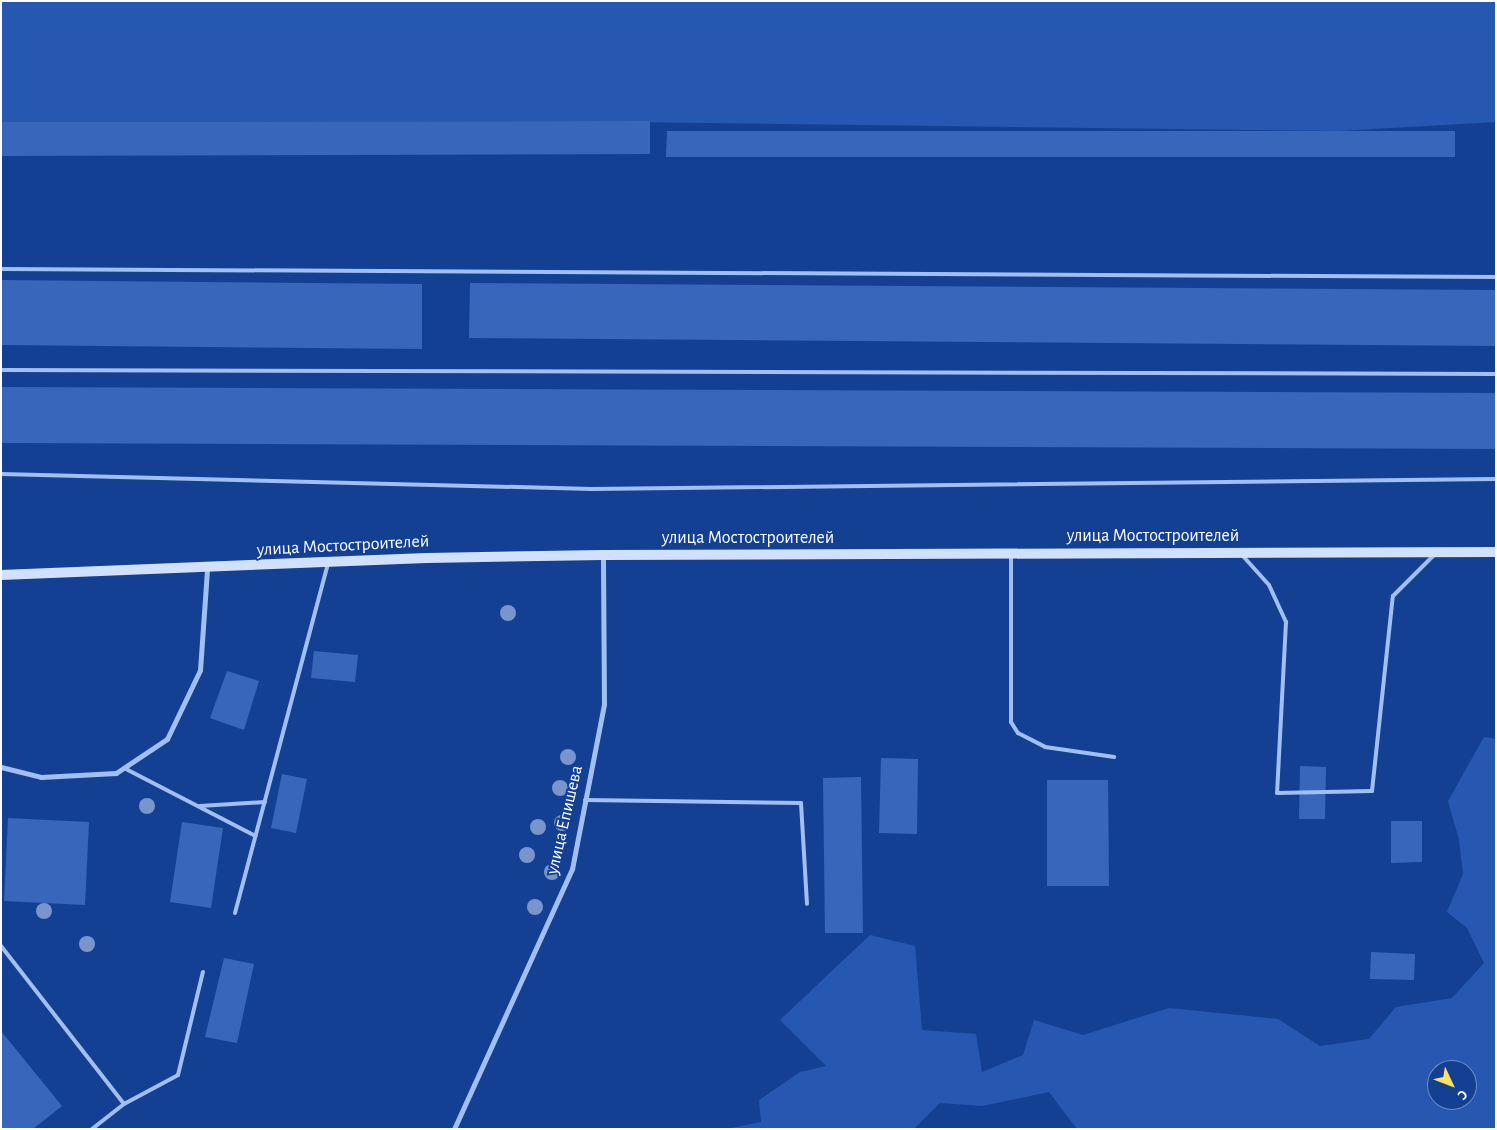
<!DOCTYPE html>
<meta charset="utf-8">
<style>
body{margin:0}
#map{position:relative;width:1497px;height:1130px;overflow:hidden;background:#144093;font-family:"Alegreya Sans",sans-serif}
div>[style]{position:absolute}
.green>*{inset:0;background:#2658b2}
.building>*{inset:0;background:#3866ba}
.lane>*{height:4px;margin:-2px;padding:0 2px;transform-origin:2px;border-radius:2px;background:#a2bff2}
.street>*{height:5px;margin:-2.5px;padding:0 2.5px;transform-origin:2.5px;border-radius:2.5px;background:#a2bff2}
.secondary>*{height:10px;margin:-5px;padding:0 5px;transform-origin:5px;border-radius:5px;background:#d1e0fc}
.trees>*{width:16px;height:16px;margin:-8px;border-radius:50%;background:#7896cd}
span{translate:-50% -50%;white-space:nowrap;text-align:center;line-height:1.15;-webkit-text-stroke:4px #144093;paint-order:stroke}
.street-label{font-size:18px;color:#fff}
.frame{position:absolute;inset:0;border:2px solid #fff;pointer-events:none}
.north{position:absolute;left:1427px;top:1060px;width:50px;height:50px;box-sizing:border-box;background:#144093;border:1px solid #728cbe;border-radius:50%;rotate:133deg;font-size:14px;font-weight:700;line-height:20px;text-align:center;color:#fff}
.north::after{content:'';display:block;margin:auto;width:18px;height:22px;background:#ffe063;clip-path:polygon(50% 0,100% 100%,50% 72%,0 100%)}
</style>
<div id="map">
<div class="green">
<div style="clip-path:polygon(1px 1px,1496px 1px,1496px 122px,1338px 131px,555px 121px,1px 122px)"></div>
<div style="clip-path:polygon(evenodd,1484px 737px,1496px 739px,1496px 1129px,1077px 1129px,1049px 1092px,982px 1106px,940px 1103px,914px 1129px,726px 1129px,761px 1122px,759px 1100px,800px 1072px,826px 1066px,780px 1020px,870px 935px,915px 946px,922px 1030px,976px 1034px,982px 1072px,1023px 1055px,1034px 1020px,1083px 1035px,1169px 1008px,1278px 1019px,1320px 1046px,1369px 1039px,1396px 1007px,1452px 998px,1484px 963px,1467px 928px,1447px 912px,1463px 874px,1459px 840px,1448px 801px,1484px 737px,1437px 1070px,1467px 1070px,1467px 1100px,1437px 1100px,1437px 1070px)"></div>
</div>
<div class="building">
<div style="clip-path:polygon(650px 121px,650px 154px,1px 156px,1px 122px)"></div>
<div style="clip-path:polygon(667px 131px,1455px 131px,1455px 157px,666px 157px)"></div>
<div style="clip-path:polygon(1px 280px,422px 284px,422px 349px,1px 345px)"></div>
<div style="clip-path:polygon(470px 283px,1496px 290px,1496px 346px,469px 338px)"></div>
<div style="clip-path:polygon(1px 387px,1496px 393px,1496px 449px,1px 443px)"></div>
<div style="clip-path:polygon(314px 651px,358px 655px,355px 682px,311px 678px)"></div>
<div style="clip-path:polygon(227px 671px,259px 681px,244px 730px,210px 718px)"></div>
<div style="clip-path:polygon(881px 758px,918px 759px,917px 834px,879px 833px)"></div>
<div style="clip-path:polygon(1300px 766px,1326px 767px,1325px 819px,1299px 819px)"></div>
<div style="clip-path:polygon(282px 774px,307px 779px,296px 833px,271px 828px)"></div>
<div style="clip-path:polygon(861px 777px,863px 933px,825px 933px,823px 778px)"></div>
<div style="clip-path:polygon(1047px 780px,1108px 780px,1109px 886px,1047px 886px)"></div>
<div style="clip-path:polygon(8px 818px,89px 822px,85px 905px,4px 901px)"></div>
<div style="clip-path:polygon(1391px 821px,1422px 821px,1422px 862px,1391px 863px)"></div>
<div style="clip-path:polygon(182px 822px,223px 828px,211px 908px,170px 902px)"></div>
<div style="clip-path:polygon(1371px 952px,1415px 954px,1414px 980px,1370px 979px)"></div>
<div style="clip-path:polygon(224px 958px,254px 964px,237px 1043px,205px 1037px)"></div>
<div style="clip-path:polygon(1px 1031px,62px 1106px,33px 1129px,1px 1129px)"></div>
</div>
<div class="lane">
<div style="left:1px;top:269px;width:1495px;rotate:0.31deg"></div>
<div style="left:1px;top:370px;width:1495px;rotate:0.15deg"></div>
<div style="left:1px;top:474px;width:591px;rotate:1.45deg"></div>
<div style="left:592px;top:489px;width:904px;rotate:-0.63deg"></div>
<div style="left:1011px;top:555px;width:167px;rotate:90deg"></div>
<div style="left:1011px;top:722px;width:13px;rotate:58deg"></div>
<div style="left:1018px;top:733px;width:30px;rotate:27deg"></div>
<div style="left:1045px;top:747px;width:70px;rotate:8.2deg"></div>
<div style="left:1242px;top:555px;width:40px;rotate:48deg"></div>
<div style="left:1269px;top:585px;width:41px;rotate:65.3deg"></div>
<div style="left:1286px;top:622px;width:171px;rotate:93deg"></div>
<div style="left:1277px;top:793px;width:95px;rotate:-1.2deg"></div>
<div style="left:1372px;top:791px;width:196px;rotate:-83.9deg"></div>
<div style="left:1393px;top:596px;width:58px;rotate:-45deg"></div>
<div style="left:124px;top:768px;width:148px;rotate:27.3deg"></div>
<div style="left:585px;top:800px;width:216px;rotate:0.8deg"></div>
<div style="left:801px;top:803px;width:101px;rotate:86.6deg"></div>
<div style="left:200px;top:806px;width:65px;rotate:-3.5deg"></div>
<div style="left:235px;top:913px;width:361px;rotate:-75.1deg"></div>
<div style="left:1px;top:946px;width:200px;rotate:52.1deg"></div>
<div style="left:92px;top:1129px;width:41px;rotate:-38deg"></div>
<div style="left:124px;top:1104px;width:61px;rotate:-28.2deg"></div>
<div style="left:178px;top:1075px;width:106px;rotate:-76.4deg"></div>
</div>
<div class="street">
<div style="left:1px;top:767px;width:41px;rotate:14deg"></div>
<div style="left:41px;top:777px;width:75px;rotate:-3.1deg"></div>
<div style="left:116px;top:773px;width:61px;rotate:-33.7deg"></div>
<div style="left:167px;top:739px;width:76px;rotate:-64.4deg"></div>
<div style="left:200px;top:670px;width:101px;rotate:-86deg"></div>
<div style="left:454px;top:1129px;width:286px;rotate:-65.6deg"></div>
<div style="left:572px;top:869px;width:168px;rotate:-79deg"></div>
<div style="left:604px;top:704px;width:149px;rotate:-90.4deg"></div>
</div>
<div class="secondary">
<div style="left:1px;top:575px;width:426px;rotate:-2.3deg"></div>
<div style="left:427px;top:558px;width:176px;rotate:-1deg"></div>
<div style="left:603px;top:555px;width:893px;rotate:-0.19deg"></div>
</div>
<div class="trees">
<div style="left:508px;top:613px"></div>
<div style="left:568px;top:757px"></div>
<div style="left:560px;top:788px"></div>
<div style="left:147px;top:806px"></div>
<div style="left:562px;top:823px"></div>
<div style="left:538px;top:827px"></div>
<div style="left:527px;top:855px"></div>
<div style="left:552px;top:872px"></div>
<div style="left:535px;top:907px"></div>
<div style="left:44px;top:911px"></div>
<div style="left:87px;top:944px"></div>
</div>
<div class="street-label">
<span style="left:1153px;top:536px">улица Мостостроителей</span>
<span style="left:748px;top:538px">улица Мостостроителей</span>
<span style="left:343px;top:546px;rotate:-3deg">улица Мостостроителей</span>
<span style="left:565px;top:820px;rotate:-77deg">улица Епишева</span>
</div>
<div class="frame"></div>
<div class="north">С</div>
</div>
